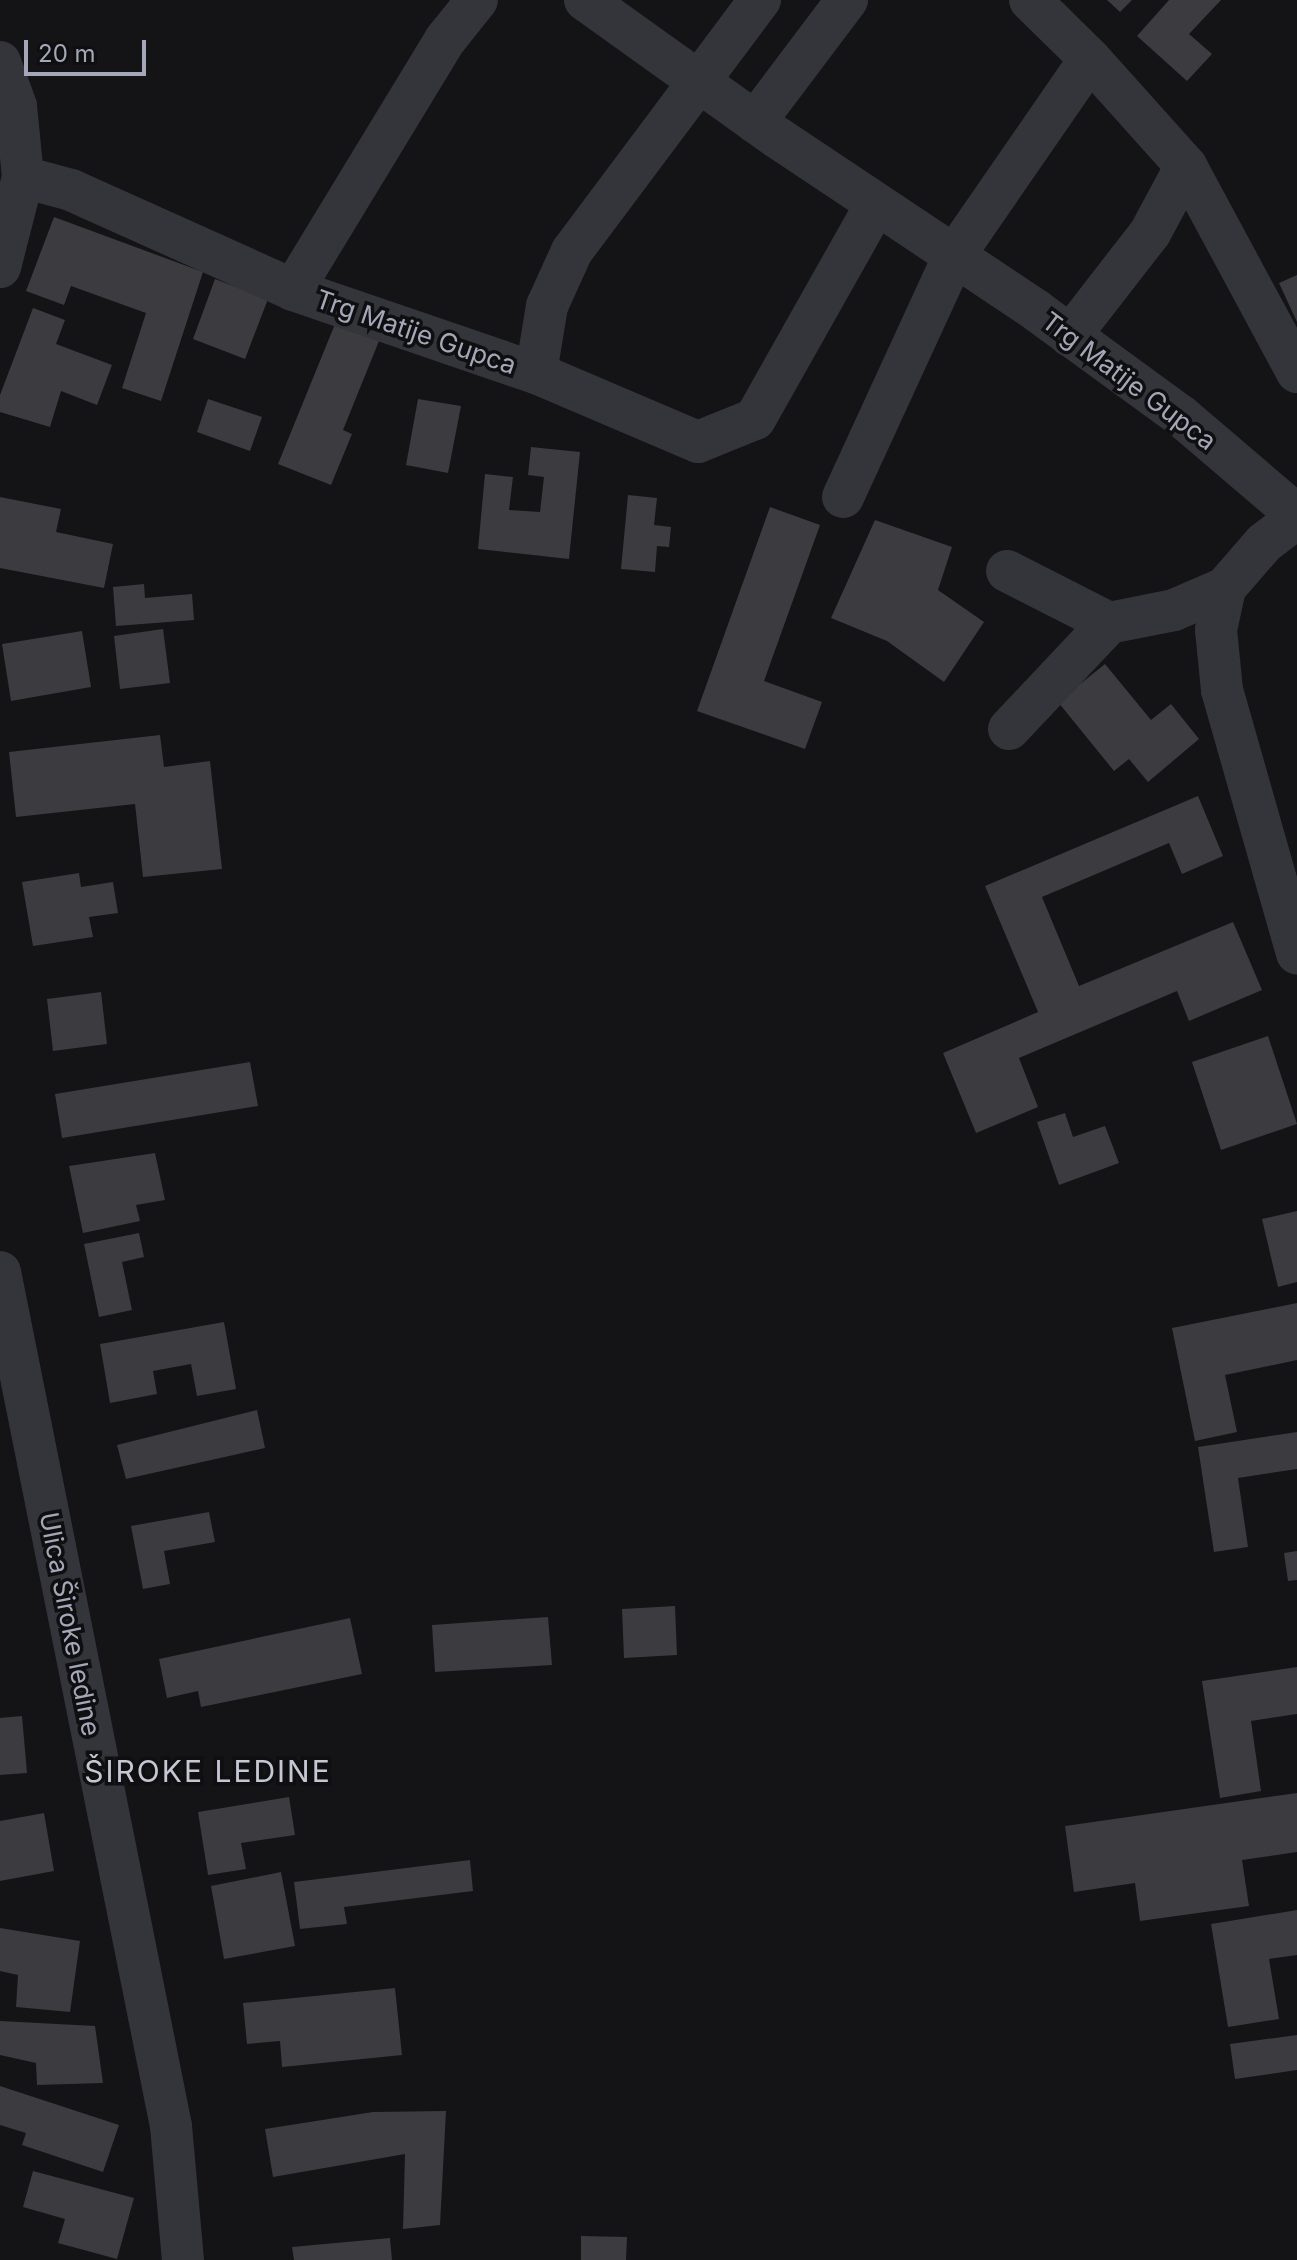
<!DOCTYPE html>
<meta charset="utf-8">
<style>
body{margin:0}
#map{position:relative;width:1297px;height:2260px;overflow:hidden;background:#141315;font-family:Inter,sans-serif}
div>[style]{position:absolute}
.building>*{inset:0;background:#3b3b40}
.minor>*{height:42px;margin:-21px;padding:0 21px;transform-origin:21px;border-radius:21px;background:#34343b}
span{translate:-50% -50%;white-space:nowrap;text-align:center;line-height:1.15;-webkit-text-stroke:7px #0f0e10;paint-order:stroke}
.street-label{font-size:26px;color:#a4a7b7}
.quarter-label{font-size:30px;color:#c5c7d3;letter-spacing:2px}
.scale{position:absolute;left:24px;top:40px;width:122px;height:36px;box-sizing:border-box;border:4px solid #a4a7b7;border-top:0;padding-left:10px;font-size:24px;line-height:28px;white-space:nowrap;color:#a4a7b7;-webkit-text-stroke:6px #0f0e10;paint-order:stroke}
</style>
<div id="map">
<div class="building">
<div style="clip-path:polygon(1107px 0,1132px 0,1120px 12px)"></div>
<div style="clip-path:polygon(1169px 0,1221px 0,1189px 34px,1212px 54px,1187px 81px,1137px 36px)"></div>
<div style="clip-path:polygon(54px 217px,203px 272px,161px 401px,122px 388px,146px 313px,71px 286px,64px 305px,26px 291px)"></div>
<div style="clip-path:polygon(1297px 275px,1297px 322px,1279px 283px)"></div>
<div style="clip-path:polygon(215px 279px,268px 299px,245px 359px,193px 339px)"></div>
<div style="clip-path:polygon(33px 308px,65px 320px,56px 344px,112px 365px,97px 405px,61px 391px,50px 427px,0 412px,0 395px)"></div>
<div style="clip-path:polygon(335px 324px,379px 341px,343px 430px,352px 434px,331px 485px,278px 464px)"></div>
<div style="clip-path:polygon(208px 399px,262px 417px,250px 451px,197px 432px)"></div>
<div style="clip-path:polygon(418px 399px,461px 406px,448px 473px,406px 465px)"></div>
<div style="clip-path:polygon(531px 447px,580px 452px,569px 559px,478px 549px,485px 474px,513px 477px,509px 510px,540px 512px,544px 477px,528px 475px)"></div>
<div style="clip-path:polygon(628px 495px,657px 498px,654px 525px,671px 527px,669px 547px,657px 546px,655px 572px,621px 569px)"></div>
<div style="clip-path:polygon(0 497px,61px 509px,56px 532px,113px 544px,104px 588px,0 568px)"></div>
<div style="clip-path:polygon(770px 507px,820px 525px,764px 681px,822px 702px,805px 749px,697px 711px)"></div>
<div style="clip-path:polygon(875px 520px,952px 547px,938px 590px,984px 622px,944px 682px,887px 641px,831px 618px)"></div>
<div style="clip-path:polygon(144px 584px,145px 598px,192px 594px,194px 620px,116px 626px,113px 587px)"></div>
<div style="clip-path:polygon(163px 629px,170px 683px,120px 689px,114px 636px)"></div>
<div style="clip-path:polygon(82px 631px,91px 687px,11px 701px,2px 644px)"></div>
<div style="clip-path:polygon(1105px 664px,1151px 720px,1171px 704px,1199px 739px,1148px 782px,1129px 759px,1114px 771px,1058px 702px)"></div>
<div style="clip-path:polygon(160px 735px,164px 767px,210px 761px,222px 869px,143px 877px,135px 804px,16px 817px,9px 752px)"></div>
<div style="clip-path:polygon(1198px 796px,1223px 856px,1182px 874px,1169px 843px,1042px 897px,1079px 986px,1233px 922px,1262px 990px,1189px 1021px,1177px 991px,1019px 1058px,1038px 1107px,976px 1133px,943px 1053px,1038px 1012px,985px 886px)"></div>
<div style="clip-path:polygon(79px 873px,81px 887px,113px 882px,118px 913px,89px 917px,93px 937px,33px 946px,22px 882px)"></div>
<div style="clip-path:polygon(101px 992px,107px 1044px,53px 1051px,47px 999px)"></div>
<div style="clip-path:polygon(1268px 1036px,1297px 1124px,1221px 1150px,1192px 1062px)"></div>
<div style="clip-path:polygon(250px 1062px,258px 1106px,62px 1138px,55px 1094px)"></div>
<div style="clip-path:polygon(1065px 1113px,1073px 1137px,1105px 1126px,1119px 1163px,1059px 1185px,1037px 1122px)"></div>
<div style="clip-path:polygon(155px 1153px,165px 1200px,136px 1205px,140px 1221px,83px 1233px,69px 1166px)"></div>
<div style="clip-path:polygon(1297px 1211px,1297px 1282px,1278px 1287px,1262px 1219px)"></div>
<div style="clip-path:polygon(139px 1233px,144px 1257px,122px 1262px,132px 1310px,99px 1317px,84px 1244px)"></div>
<div style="clip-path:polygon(1297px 1303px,1297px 1360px,1225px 1375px,1237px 1432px,1195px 1441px,1172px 1328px)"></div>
<div style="clip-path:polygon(224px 1322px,236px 1389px,197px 1396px,191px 1364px,153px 1371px,157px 1394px,110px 1403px,100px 1344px)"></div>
<div style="clip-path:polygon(257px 1410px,265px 1448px,126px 1479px,117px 1445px)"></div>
<div style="clip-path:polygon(1297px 1432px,1297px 1469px,1238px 1478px,1248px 1547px,1214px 1552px,1198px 1447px)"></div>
<div style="clip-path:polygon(209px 1512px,215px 1542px,164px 1551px,170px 1584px,143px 1589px,131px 1526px)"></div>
<div style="clip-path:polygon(1297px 1551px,1297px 1580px,1288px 1581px,1284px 1553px)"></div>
<div style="clip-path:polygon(675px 1606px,677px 1655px,624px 1658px,622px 1609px)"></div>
<div style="clip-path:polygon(548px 1617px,552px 1665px,435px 1672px,432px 1625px)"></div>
<div style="clip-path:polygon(350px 1618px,362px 1674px,201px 1707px,198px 1691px,167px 1698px,159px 1659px)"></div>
<div style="clip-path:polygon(1297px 1667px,1297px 1714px,1251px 1721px,1261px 1791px,1220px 1798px,1202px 1681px)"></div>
<div style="clip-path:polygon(22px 1716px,27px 1773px,0 1775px,0 1718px)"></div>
<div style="clip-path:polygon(1297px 1793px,1297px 1852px,1242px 1860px,1249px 1906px,1140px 1921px,1135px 1883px,1074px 1892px,1065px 1826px)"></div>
<div style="clip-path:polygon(289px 1797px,295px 1835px,241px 1843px,246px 1869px,208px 1875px,198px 1812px)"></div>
<div style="clip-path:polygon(44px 1813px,54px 1871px,0 1881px,0 1821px)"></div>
<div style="clip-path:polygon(470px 1860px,473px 1891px,344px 1907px,347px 1924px,300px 1929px,294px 1882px)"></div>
<div style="clip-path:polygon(281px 1872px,295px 1946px,224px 1959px,211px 1886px)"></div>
<div style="clip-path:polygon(1297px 1910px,1297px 1955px,1269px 1959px,1279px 2019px,1228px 2027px,1211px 1924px)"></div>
<div style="clip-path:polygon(0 1928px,80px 1941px,70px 2012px,16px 2007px,18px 1975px,0 1971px)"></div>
<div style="clip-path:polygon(395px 1988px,402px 2055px,282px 2067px,280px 2041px,247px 2044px,243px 2003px)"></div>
<div style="clip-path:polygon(0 2021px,95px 2026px,103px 2083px,37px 2085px,36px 2063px,0 2055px)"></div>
<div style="clip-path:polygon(1297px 2035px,1297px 2070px,1235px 2079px,1230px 2044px)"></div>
<div style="clip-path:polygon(0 2086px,119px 2125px,103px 2172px,22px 2145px,26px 2133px,0 2125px)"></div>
<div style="clip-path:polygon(446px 2111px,440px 2225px,403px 2229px,405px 2154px,273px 2177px,265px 2129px,373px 2112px)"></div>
<div style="clip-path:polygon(33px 2171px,134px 2198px,117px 2259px,58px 2243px,65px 2219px,23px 2207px)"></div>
<div style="clip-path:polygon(581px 2236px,627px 2237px,626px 2260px,581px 2260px)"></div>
<div style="clip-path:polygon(390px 2238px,392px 2260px,294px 2260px,292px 2247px)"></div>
</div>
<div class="minor">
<div style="left:585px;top:0;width:237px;rotate:35.6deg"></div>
<div style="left:778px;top:138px;width:311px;rotate:33.7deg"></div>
<div style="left:1037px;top:311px;width:178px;rotate:36.1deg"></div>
<div style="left:1181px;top:416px;width:153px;rotate:40.5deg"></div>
<div style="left:1030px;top:0;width:84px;rotate:44.5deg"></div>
<div style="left:1090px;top:59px;width:144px;rotate:48.1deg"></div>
<div style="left:1186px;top:166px;width:234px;rotate:61.7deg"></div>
<div style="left:0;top:62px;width:47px;rotate:70deg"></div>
<div style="left:16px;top:106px;width:71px;rotate:84.4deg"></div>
<div style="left:23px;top:177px;width:93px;rotate:104.3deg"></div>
<div style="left:755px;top:122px;width:153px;rotate:-53deg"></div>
<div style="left:23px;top:177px;width:50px;rotate:15.2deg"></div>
<div style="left:71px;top:190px;width:243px;rotate:24.2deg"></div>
<div style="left:293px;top:290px;width:257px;rotate:18.9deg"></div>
<div style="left:536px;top:373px;width:68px;rotate:-80.7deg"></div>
<div style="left:547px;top:306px;width:60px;rotate:-65.6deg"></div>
<div style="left:572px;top:251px;width:314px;rotate:-53.2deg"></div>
<div style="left:293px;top:290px;width:293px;rotate:-58.7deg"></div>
<div style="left:445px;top:40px;width:51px;rotate:-51.3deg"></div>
<div style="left:1070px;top:336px;width:130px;rotate:-52.2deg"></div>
<div style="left:1150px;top:233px;width:76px;rotate:-61.8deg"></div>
<div style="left:536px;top:373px;width:176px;rotate:23.1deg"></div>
<div style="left:698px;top:442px;width:61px;rotate:-22deg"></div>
<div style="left:755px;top:419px;width:247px;rotate:-60.6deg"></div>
<div style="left:843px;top:497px;width:265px;rotate:-65.3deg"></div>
<div style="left:954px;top:256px;width:239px;rotate:-55.4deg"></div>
<div style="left:1297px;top:518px;width:41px;rotate:142.9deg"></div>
<div style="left:1264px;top:543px;width:60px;rotate:130.9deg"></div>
<div style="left:1225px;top:588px;width:43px;rotate:102.1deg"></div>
<div style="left:1216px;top:630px;width:60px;rotate:84.3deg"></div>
<div style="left:1222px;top:690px;width:274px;rotate:74.1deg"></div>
<div style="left:1007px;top:571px;width:114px;rotate:27deg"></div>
<div style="left:1109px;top:623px;width:66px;rotate:-11.3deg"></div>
<div style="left:1174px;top:610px;width:56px;rotate:-23.3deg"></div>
<div style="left:1009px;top:729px;width:146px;rotate:-46.7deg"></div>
<div style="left:0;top:1272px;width:871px;rotate:78.68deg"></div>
<div style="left:171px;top:2126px;width:135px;rotate:84.9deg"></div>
</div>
<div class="street-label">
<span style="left:416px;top:332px;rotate:19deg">Trg Matije Gupca</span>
<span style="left:1129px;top:381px;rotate:37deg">Trg Matije Gupca</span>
<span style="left:70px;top:1624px;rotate:79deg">Ulica Široke ledine</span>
</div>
<div class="quarter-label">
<span style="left:208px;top:1771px">ŠIROKE LEDINE</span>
</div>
<div class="scale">20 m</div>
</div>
